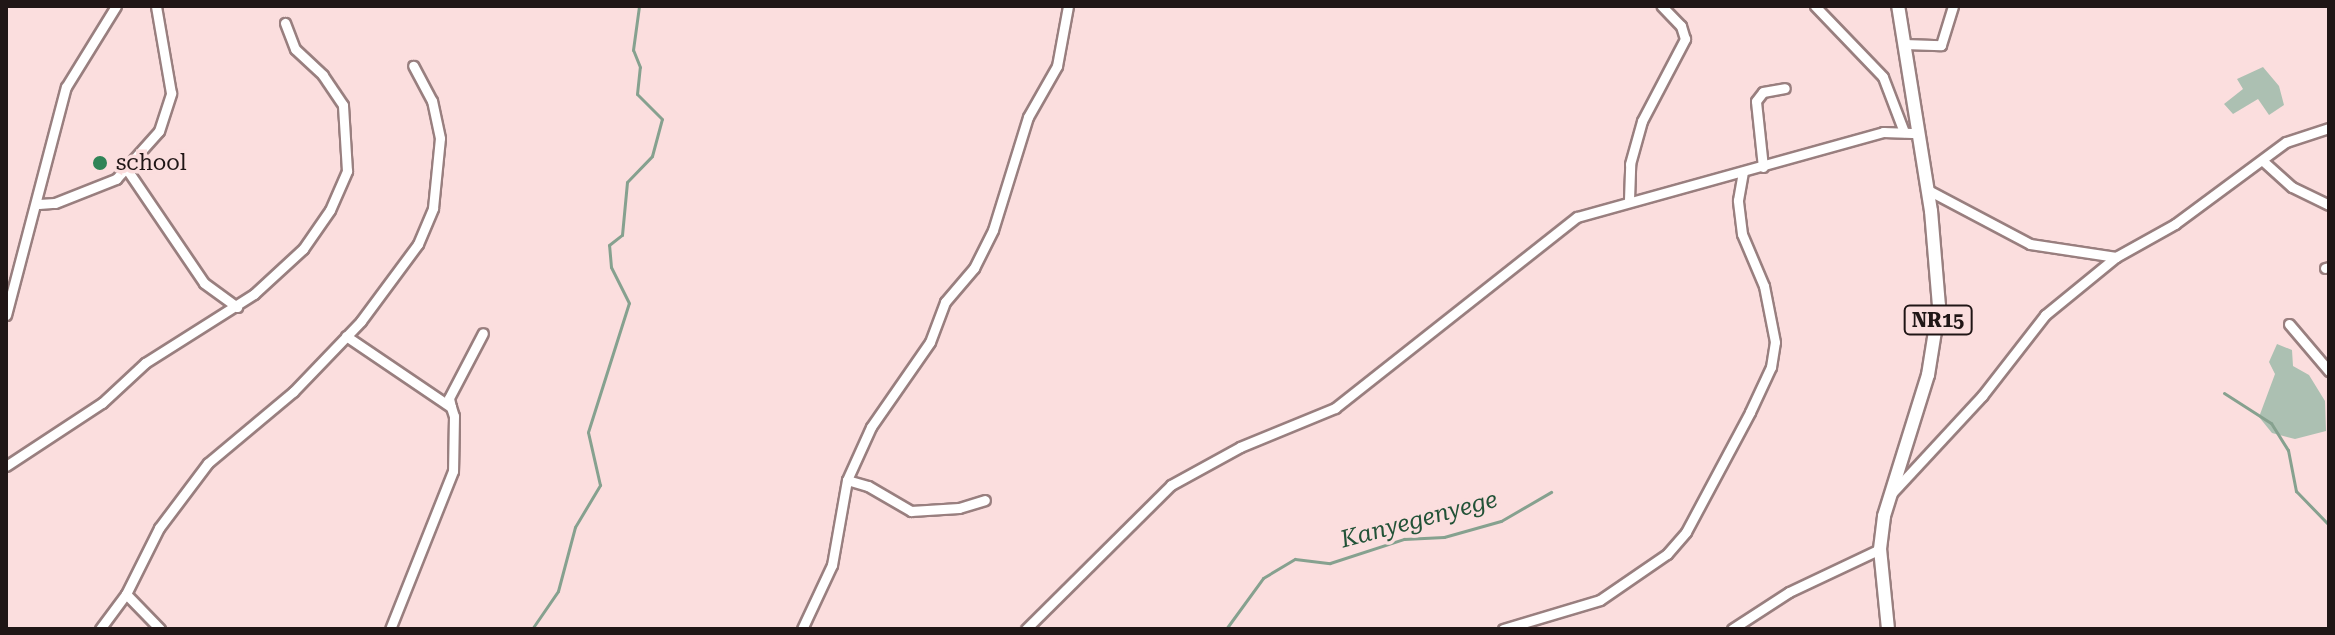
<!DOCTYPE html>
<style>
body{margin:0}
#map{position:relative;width:2335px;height:635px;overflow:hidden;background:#fbdede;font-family:"Roboto Serif",serif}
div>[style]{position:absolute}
.green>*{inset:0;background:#acc0b2}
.stream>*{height:3px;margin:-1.5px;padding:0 1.5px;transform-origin:1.5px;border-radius:1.5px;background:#86a18f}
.roads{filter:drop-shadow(2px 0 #997f7f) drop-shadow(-2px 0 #997f7f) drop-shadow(0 2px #997f7f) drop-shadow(0 -2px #997f7f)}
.minor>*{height:9px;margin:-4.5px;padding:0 4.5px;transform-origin:4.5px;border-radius:4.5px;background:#fff}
.highway>*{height:12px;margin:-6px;padding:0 6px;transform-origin:6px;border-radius:6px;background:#fff}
.dots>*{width:22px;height:22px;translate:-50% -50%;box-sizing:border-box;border:4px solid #fbdede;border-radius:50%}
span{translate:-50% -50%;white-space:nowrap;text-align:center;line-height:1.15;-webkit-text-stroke:7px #fbdede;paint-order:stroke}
.shield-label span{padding:2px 6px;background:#fbdede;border:2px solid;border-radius:6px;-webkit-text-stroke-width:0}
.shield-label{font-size:20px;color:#201616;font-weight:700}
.poi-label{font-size:22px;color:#201616}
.left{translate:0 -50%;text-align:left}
.water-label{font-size:24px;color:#225237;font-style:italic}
.frame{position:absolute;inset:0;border:8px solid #201616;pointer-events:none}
</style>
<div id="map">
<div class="green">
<div style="clip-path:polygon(2263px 67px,2279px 86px,2284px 105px,2269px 115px,2258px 99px,2233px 114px,2224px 104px,2243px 89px,2237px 79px)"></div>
<div style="clip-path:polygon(2277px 344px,2292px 350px,2293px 366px,2309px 375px,2325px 401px,2326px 431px,2295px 439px,2272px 433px,2259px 417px,2275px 374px,2269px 362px)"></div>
</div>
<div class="stream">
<div style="left:2224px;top:393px;width:56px;rotate:32.6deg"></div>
<div style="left:2271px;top:423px;width:32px;rotate:58deg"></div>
<div style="left:2288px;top:450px;width:42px;rotate:79deg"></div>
<div style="left:2296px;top:491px;width:47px;rotate:45.9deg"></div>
<div style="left:532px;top:629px;width:46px;rotate:-55.6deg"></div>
<div style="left:558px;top:591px;width:66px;rotate:-75.1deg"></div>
<div style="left:575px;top:527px;width:49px;rotate:-59.2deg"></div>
<div style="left:600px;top:485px;width:54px;rotate:-102.8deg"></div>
<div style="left:588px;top:432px;width:135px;rotate:-72.4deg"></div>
<div style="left:629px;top:303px;width:40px;rotate:-116.6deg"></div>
<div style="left:611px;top:267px;width:22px;rotate:-95deg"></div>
<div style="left:609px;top:245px;width:16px;rotate:-38deg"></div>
<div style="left:622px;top:235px;width:53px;rotate:-84.6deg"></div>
<div style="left:627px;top:182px;width:36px;rotate:-46deg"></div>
<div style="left:652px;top:156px;width:38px;rotate:-75deg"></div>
<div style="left:662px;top:119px;width:35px;rotate:-135deg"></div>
<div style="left:637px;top:94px;width:27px;rotate:-84deg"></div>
<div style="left:640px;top:67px;width:18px;rotate:-112deg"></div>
<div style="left:633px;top:50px;width:44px;rotate:-82.2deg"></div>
<div style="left:1226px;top:629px;width:63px;rotate:-54deg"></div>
<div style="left:1263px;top:578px;width:37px;rotate:-31deg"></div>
<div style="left:1295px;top:559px;width:35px;rotate:7deg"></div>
<div style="left:1330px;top:563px;width:78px;rotate:-18deg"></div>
<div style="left:1404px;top:539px;width:40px;rotate:-2.9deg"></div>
<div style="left:1444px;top:537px;width:59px;rotate:-15.7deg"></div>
<div style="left:1501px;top:521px;width:58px;rotate:-30.1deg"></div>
</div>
<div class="roads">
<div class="minor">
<div style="left:1815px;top:6px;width:98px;rotate:46.2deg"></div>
<div style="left:1883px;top:77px;width:59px;rotate:69.1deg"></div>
<div style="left:1904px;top:44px;width:37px;rotate:2deg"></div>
<div style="left:1941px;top:45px;width:41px;rotate:-72.9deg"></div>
<div style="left:2263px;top:161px;width:39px;rotate:42deg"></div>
<div style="left:2292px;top:187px;width:41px;rotate:25.9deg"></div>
<div style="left:1763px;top:167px;width:66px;rotate:-96.1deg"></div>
<div style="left:1756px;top:101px;width:11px;rotate:-52deg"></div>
<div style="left:1763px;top:92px;width:22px;rotate:-10deg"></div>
<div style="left:128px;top:171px;width:135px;rotate:55.8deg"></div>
<div style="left:204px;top:283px;width:41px;rotate:36deg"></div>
<div style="left:1928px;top:190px;width:115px;rotate:27.9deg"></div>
<div style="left:2030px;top:244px;width:87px;rotate:8.6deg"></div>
<div style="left:1629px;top:200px;width:36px;rotate:-88deg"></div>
<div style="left:1630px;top:164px;width:45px;rotate:-74.4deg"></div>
<div style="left:1642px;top:121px;width:93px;rotate:-62.3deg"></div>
<div style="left:1685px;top:39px;width:14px;rotate:-107deg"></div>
<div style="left:1681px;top:26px;width:28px;rotate:-134deg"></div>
<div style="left:39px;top:204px;width:16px;rotate:-4deg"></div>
<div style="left:55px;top:203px;width:66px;rotate:-21.5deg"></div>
<div style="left:116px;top:179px;width:64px;rotate:-48.1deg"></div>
<div style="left:159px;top:131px;width:40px;rotate:-72deg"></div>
<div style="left:171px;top:93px;width:88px;rotate:-99.8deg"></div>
<div style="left:2325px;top:268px;width:4px;rotate:-14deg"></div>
<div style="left:6px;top:315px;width:236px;rotate:-75.3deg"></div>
<div style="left:66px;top:87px;width:95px;rotate:-58.3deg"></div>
<div style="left:2289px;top:324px;width:62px;rotate:49.6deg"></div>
<div style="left:346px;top:336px;width:127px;rotate:34.1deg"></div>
<div style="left:451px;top:407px;width:9px;rotate:72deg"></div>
<div style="left:454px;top:416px;width:55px;rotate:91deg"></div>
<div style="left:453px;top:471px;width:170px;rotate:111.7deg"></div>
<div style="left:451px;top:407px;width:9px;rotate:-103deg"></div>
<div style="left:449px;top:398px;width:73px;rotate:-62.4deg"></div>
<div style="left:6px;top:466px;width:115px;rotate:-33.3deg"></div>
<div style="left:102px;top:403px;width:59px;rotate:-42.9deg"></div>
<div style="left:145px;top:363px;width:129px;rotate:-32.3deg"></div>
<div style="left:254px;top:294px;width:67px;rotate:-42.6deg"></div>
<div style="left:303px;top:249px;width:47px;rotate:-55.3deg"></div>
<div style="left:330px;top:210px;width:43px;rotate:-66.4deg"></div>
<div style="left:347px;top:171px;width:66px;rotate:-93.5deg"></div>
<div style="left:343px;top:105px;width:36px;rotate:-124deg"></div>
<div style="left:323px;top:75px;width:38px;rotate:-137deg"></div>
<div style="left:295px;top:49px;width:28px;rotate:-111deg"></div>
<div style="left:847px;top:480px;width:22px;rotate:16deg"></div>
<div style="left:868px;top:486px;width:50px;rotate:30.2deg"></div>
<div style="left:911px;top:511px;width:48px;rotate:-3.6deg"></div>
<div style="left:959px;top:508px;width:27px;rotate:-17deg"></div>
<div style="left:1893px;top:492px;width:131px;rotate:-47.2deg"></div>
<div style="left:1982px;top:396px;width:103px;rotate:-52.1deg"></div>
<div style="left:2045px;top:315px;width:92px;rotate:-39.2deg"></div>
<div style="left:2116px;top:257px;width:68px;rotate:-29.2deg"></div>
<div style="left:2175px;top:224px;width:138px;rotate:-36.5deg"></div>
<div style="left:2286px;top:142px;width:45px;rotate:-18deg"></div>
<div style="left:126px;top:594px;width:49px;rotate:45.8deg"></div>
<div style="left:100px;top:629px;width:44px;rotate:-53.4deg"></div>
<div style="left:126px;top:594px;width:74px;rotate:-63.4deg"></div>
<div style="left:159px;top:528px;width:81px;rotate:-53deg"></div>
<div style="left:208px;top:463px;width:111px;rotate:-39.9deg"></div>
<div style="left:293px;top:392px;width:98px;rotate:-46.2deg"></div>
<div style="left:361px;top:321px;width:96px;rotate:-53.5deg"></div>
<div style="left:418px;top:244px;width:39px;rotate:-67deg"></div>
<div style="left:433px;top:208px;width:70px;rotate:-84.3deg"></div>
<div style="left:440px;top:138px;width:38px;rotate:-102deg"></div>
<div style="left:432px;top:101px;width:40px;rotate:-118deg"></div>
<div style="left:802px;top:629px;width:71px;rotate:-64.9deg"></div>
<div style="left:832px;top:565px;width:86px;rotate:-80deg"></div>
<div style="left:847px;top:480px;width:58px;rotate:-65.6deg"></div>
<div style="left:871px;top:427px;width:103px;rotate:-55.2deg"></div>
<div style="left:930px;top:342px;width:43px;rotate:-69.4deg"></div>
<div style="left:945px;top:302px;width:45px;rotate:-49.5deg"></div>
<div style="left:974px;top:268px;width:42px;rotate:-63.4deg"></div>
<div style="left:993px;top:230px;width:118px;rotate:-72.8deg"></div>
<div style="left:1028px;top:117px;width:59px;rotate:-60.4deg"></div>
<div style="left:1057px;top:66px;width:61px;rotate:-79.6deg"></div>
<div style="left:1026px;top:629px;width:204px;rotate:-44.8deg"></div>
<div style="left:1171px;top:485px;width:79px;rotate:-28.8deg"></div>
<div style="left:1240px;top:447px;width:103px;rotate:-22.3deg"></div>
<div style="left:1335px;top:408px;width:308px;rotate:-38.3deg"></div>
<div style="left:1577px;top:217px;width:318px;rotate:-15.5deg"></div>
<div style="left:1883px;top:132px;width:36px;rotate:2deg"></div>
<div style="left:1503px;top:629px;width:101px;rotate:-16.6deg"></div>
<div style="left:1600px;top:600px;width:81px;rotate:-34.5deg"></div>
<div style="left:1667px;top:554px;width:29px;rotate:-49deg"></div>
<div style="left:1686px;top:532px;width:136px;rotate:-61.9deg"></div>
<div style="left:1750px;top:412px;width:50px;rotate:-65deg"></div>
<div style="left:1771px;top:367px;width:25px;rotate:-81deg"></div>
<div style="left:1775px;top:342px;width:57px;rotate:-101.1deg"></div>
<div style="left:1764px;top:286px;width:56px;rotate:-112.9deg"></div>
<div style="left:1742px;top:234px;width:34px;rotate:-97deg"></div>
<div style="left:1738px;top:200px;width:27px;rotate:-80deg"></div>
<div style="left:1732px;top:629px;width:68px;rotate:-33deg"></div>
<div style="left:1789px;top:592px;width:101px;rotate:-25.3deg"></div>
</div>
<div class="highway">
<div style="left:1888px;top:629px;width:80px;rotate:-95.7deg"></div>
<div style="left:1880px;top:549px;width:33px;rotate:-83deg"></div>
<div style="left:1884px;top:516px;width:148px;rotate:-72.7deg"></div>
<div style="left:1928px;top:375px;width:70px;rotate:-80.9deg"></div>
<div style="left:1939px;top:306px;width:95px;rotate:-94.8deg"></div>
<div style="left:1931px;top:211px;width:208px;rotate:-99.1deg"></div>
</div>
</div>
<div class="dots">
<div style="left:100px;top:163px;background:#308457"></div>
</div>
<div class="shield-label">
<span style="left:1938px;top:320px">NR15</span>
</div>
<div class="poi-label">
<span class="left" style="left:116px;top:163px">school</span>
</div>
<div class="water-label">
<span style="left:1419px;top:520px;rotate:-15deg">Kanyegenyege</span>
</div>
<div class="frame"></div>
</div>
